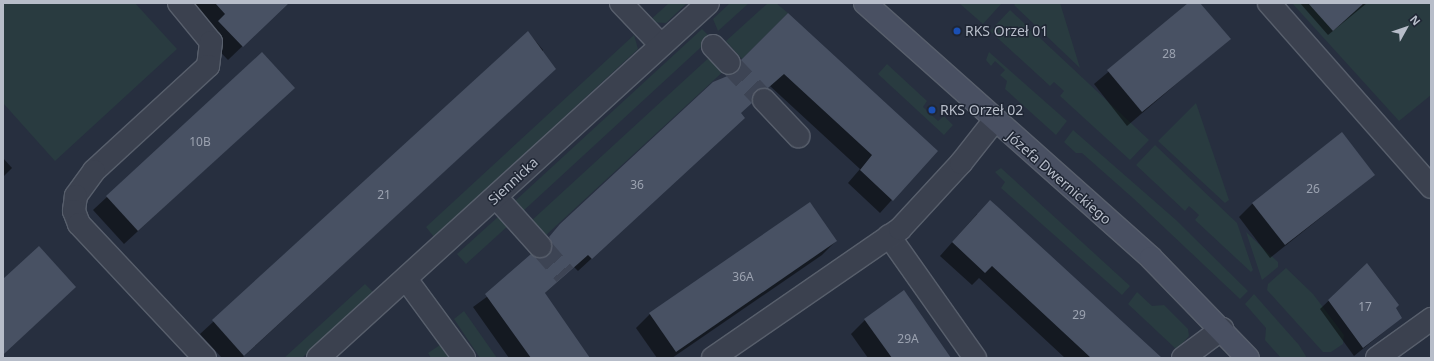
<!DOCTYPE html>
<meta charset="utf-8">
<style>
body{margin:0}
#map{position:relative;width:1434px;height:361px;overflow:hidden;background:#272f3f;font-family:"Noto Sans",sans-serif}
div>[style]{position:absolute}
.green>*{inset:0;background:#293b40}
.shadow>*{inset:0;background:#0007}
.building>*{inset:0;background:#485163}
.street-tunnel>*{height:22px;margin-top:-11px;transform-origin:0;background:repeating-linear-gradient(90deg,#3d4454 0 22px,transparent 0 33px)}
.roads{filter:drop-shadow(1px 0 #585f6c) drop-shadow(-1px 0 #585f6c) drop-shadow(0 1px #585f6c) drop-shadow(0 -1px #585f6c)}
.street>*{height:22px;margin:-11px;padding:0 11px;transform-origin:11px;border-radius:11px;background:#3b414f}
.secondary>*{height:22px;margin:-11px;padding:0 11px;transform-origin:11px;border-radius:11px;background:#495062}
.dots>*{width:11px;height:11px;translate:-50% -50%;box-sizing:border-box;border:2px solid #1f2634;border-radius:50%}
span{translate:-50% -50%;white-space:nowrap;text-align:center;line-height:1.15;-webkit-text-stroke:3px #1f2634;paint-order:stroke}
.number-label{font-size:12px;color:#9ba2b0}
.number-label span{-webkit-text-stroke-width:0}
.poi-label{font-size:14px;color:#b7bdc9}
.left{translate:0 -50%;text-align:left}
.street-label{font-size:14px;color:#b7bdc9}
.frame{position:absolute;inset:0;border:4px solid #b7bdc9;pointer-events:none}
.north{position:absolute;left:1386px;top:8px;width:40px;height:40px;-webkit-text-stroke:3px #1f2634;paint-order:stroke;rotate:50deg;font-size:11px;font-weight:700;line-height:16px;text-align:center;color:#b7bdc9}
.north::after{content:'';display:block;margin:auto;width:14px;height:18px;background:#b7bdc9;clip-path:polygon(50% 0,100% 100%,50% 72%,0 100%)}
</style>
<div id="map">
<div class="green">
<div style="clip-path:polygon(3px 3px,135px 3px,177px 49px,55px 161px,3px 103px)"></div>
<div style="clip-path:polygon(669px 3px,687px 3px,666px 23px,648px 22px)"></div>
<div style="clip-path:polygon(730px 3px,749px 3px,718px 31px,713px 19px)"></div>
<div style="clip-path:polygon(768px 3px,776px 3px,788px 13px,742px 59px,726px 41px)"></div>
<div style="clip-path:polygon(959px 3px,1002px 3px,983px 24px)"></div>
<div style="clip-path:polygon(1016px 3px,1060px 3px,1080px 68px,1014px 5px)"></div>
<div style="clip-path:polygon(1292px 3px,1431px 3px,1431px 95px,1399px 121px)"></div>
<div style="clip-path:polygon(1010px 10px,1149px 140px,1130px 160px,1060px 96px,1064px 91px,1054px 82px,1050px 86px,990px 31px)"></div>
<div style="clip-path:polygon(702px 29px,711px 38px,521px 213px,514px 206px,515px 201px)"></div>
<div style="clip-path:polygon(634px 35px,638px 49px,434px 237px,426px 227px)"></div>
<div style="clip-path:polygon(989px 52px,1067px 121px,1056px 135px,1005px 89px,1007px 81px,1000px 75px,1005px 70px,995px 61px,991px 66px,986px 60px)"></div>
<div style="clip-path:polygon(714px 53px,728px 67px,544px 237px,530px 222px)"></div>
<div style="clip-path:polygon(887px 64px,927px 101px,923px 107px,938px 121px,944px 116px,953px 125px,944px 135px,878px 74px)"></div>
<div style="clip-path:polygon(1196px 103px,1229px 200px,1225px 203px,1158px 141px)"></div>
<div style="clip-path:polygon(1073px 130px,1176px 220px,1248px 291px,1240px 299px,1134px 199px,1082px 153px,1076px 153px,1064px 142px)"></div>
<div style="clip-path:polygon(1155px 145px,1237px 223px,1253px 270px,1251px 272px,1195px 220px,1199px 215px,1189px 206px,1185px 211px,1136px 165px)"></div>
<div style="clip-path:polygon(1001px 168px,1130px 286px,1122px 295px,1001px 188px,1005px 182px,995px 172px)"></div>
<div style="clip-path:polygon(499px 216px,509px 225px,466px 264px,457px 254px)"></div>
<div style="clip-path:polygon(1246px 232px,1278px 262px,1278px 267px,1262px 280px)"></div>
<div style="clip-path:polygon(1286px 268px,1313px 294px,1344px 335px,1343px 344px,1331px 352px,1323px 352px,1267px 290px,1268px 284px)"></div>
<div style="clip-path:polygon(365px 284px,373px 292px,302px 358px,284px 358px)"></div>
<div style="clip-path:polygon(1137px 292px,1152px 306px,1164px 305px,1188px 329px,1189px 336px,1179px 347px,1175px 348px,1128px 304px)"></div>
<div style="clip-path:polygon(1254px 294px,1299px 345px,1307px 358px,1281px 358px,1265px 340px,1266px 328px,1245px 304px)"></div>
<div style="clip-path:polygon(464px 311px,497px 358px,480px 358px,454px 319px)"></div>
<div style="clip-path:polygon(440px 345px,449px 358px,431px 358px,428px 353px)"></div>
</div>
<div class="shadow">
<div style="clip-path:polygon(189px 3px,280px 3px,269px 21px,228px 60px,205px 36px)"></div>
<div style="clip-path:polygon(1190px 3px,1199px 3px,1229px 39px,1127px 126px,1094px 84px)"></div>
<div style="clip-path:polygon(1300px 3px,1367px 3px,1328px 35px)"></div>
<div style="clip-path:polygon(788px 15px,936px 151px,880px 213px,848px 183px,860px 169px,770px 86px,740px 113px,731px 130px,578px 271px,574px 267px,544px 294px,589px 358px,509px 358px,473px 307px,540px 258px,537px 251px,561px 224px,727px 78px)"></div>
<div style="clip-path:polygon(528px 32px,543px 50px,542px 81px,242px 358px,222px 358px,200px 334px)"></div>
<div style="clip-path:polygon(262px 53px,279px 101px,124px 244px,93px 210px)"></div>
<div style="clip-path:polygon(3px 158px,12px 168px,3px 177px)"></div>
<div style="clip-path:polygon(1374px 175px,1270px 258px,1239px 217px,1253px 203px)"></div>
<div style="clip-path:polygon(977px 214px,1160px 358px,1065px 358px,979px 278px,972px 285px,940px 256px)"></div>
<div style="clip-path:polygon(836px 241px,822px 255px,672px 358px,657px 358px,636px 328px,650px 314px)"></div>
<div style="clip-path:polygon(1367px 264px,1401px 318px,1354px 356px,1320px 309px)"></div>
<div style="clip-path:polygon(3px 281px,75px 287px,3px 355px)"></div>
<div style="clip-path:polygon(865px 320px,950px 358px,868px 358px,851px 334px)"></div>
</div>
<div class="building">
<div style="clip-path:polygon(215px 3px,289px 3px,243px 47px,218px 21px,225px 14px)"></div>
<div style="clip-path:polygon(1188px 3px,1200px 3px,1231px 39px,1142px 112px,1107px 70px)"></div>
<div style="clip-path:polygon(1308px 3px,1364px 3px,1333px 31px)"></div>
<div style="clip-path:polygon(788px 13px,938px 151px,893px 201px,860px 170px,872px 155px,784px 74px,768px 88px,756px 91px,752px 103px,741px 113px,745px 118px,592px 259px,588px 255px,545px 293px,590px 358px,531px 358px,485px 294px,531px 254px,542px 258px,549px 255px,552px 244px,549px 237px,560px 224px,713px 82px,737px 72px,741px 60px)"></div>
<div style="clip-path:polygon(528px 31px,556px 69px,244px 356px,212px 320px)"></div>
<div style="clip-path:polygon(262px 52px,295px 88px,138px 231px,106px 196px)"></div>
<div style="clip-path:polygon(1342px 132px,1375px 175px,1285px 245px,1252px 203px)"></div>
<div style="clip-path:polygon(990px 200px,999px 208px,1162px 358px,1091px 358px,992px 266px,985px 273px,952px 242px)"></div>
<div style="clip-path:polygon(810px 202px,837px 241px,676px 352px,649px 313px)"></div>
<div style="clip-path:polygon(39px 246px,76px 287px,3px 355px,3px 279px)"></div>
<div style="clip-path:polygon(1367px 263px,1399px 305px,1396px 308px,1402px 318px,1363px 348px,1328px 300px)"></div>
<div style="clip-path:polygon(904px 290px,951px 358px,892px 358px,864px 319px)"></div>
</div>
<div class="street-tunnel">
<div style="left:729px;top:63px;width:51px;rotate:46.6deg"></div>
<div style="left:540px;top:246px;width:38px;rotate:49deg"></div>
</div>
<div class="roads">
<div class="street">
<div style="left:179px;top:3px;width:50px;rotate:50.6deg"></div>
<div style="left:211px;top:42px;width:24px;rotate:97deg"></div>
<div style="left:208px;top:66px;width:155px;rotate:137.4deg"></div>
<div style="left:94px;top:171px;width:31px;rotate:126deg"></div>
<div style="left:76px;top:196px;width:15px;rotate:98deg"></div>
<div style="left:74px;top:211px;width:14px;rotate:69deg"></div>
<div style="left:79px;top:224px;width:184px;rotate:46.8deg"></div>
<div style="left:621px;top:3px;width:58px;rotate:46.4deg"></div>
<div style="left:1269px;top:3px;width:245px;rotate:48.6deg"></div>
<div style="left:713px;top:46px;width:23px;rotate:47deg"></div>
<div style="left:764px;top:100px;width:50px;rotate:46.6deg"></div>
<div style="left:496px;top:197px;width:66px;rotate:48.1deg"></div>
<div style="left:889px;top:236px;width:149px;rotate:54.8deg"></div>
<div style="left:406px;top:279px;width:98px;rotate:53.7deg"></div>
<div style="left:318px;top:358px;width:527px;rotate:-42.31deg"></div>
<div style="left:713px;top:358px;width:227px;rotate:-34.6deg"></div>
<div style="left:900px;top:229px;width:90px;rotate:-47.3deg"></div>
<div style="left:961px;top:163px;width:53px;rotate:-51.8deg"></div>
<div style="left:1183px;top:358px;width:49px;rotate:-36.6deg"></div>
<div style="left:1377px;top:358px;width:67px;rotate:-35.8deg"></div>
</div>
<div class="secondary">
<div style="left:865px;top:3px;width:383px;rotate:41.7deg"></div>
<div style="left:1151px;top:258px;width:139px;rotate:45.9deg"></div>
</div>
</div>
<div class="dots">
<div style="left:957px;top:31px;background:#1a4fb4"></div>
<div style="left:932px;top:110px;background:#1a4fb4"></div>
</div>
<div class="number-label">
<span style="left:1169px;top:54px">28</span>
<span style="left:200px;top:142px">10B</span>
<span style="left:637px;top:185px">36</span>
<span style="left:1313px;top:189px">26</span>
<span style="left:384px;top:195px">21</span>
<span style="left:743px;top:277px">36A</span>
<span style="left:1365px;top:307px">17</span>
<span style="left:1079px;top:315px">29</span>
<span style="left:908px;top:339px">29A</span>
</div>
<div class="poi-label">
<span class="left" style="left:965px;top:31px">RKS Orzeł 01</span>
<span class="left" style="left:940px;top:110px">RKS Orzeł 02</span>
</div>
<div class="street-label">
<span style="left:1059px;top:178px;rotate:41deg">Józefa Dwernickiego</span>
<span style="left:513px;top:181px;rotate:-43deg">Siennicka</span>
</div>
<div class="frame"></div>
<div class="north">N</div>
</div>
